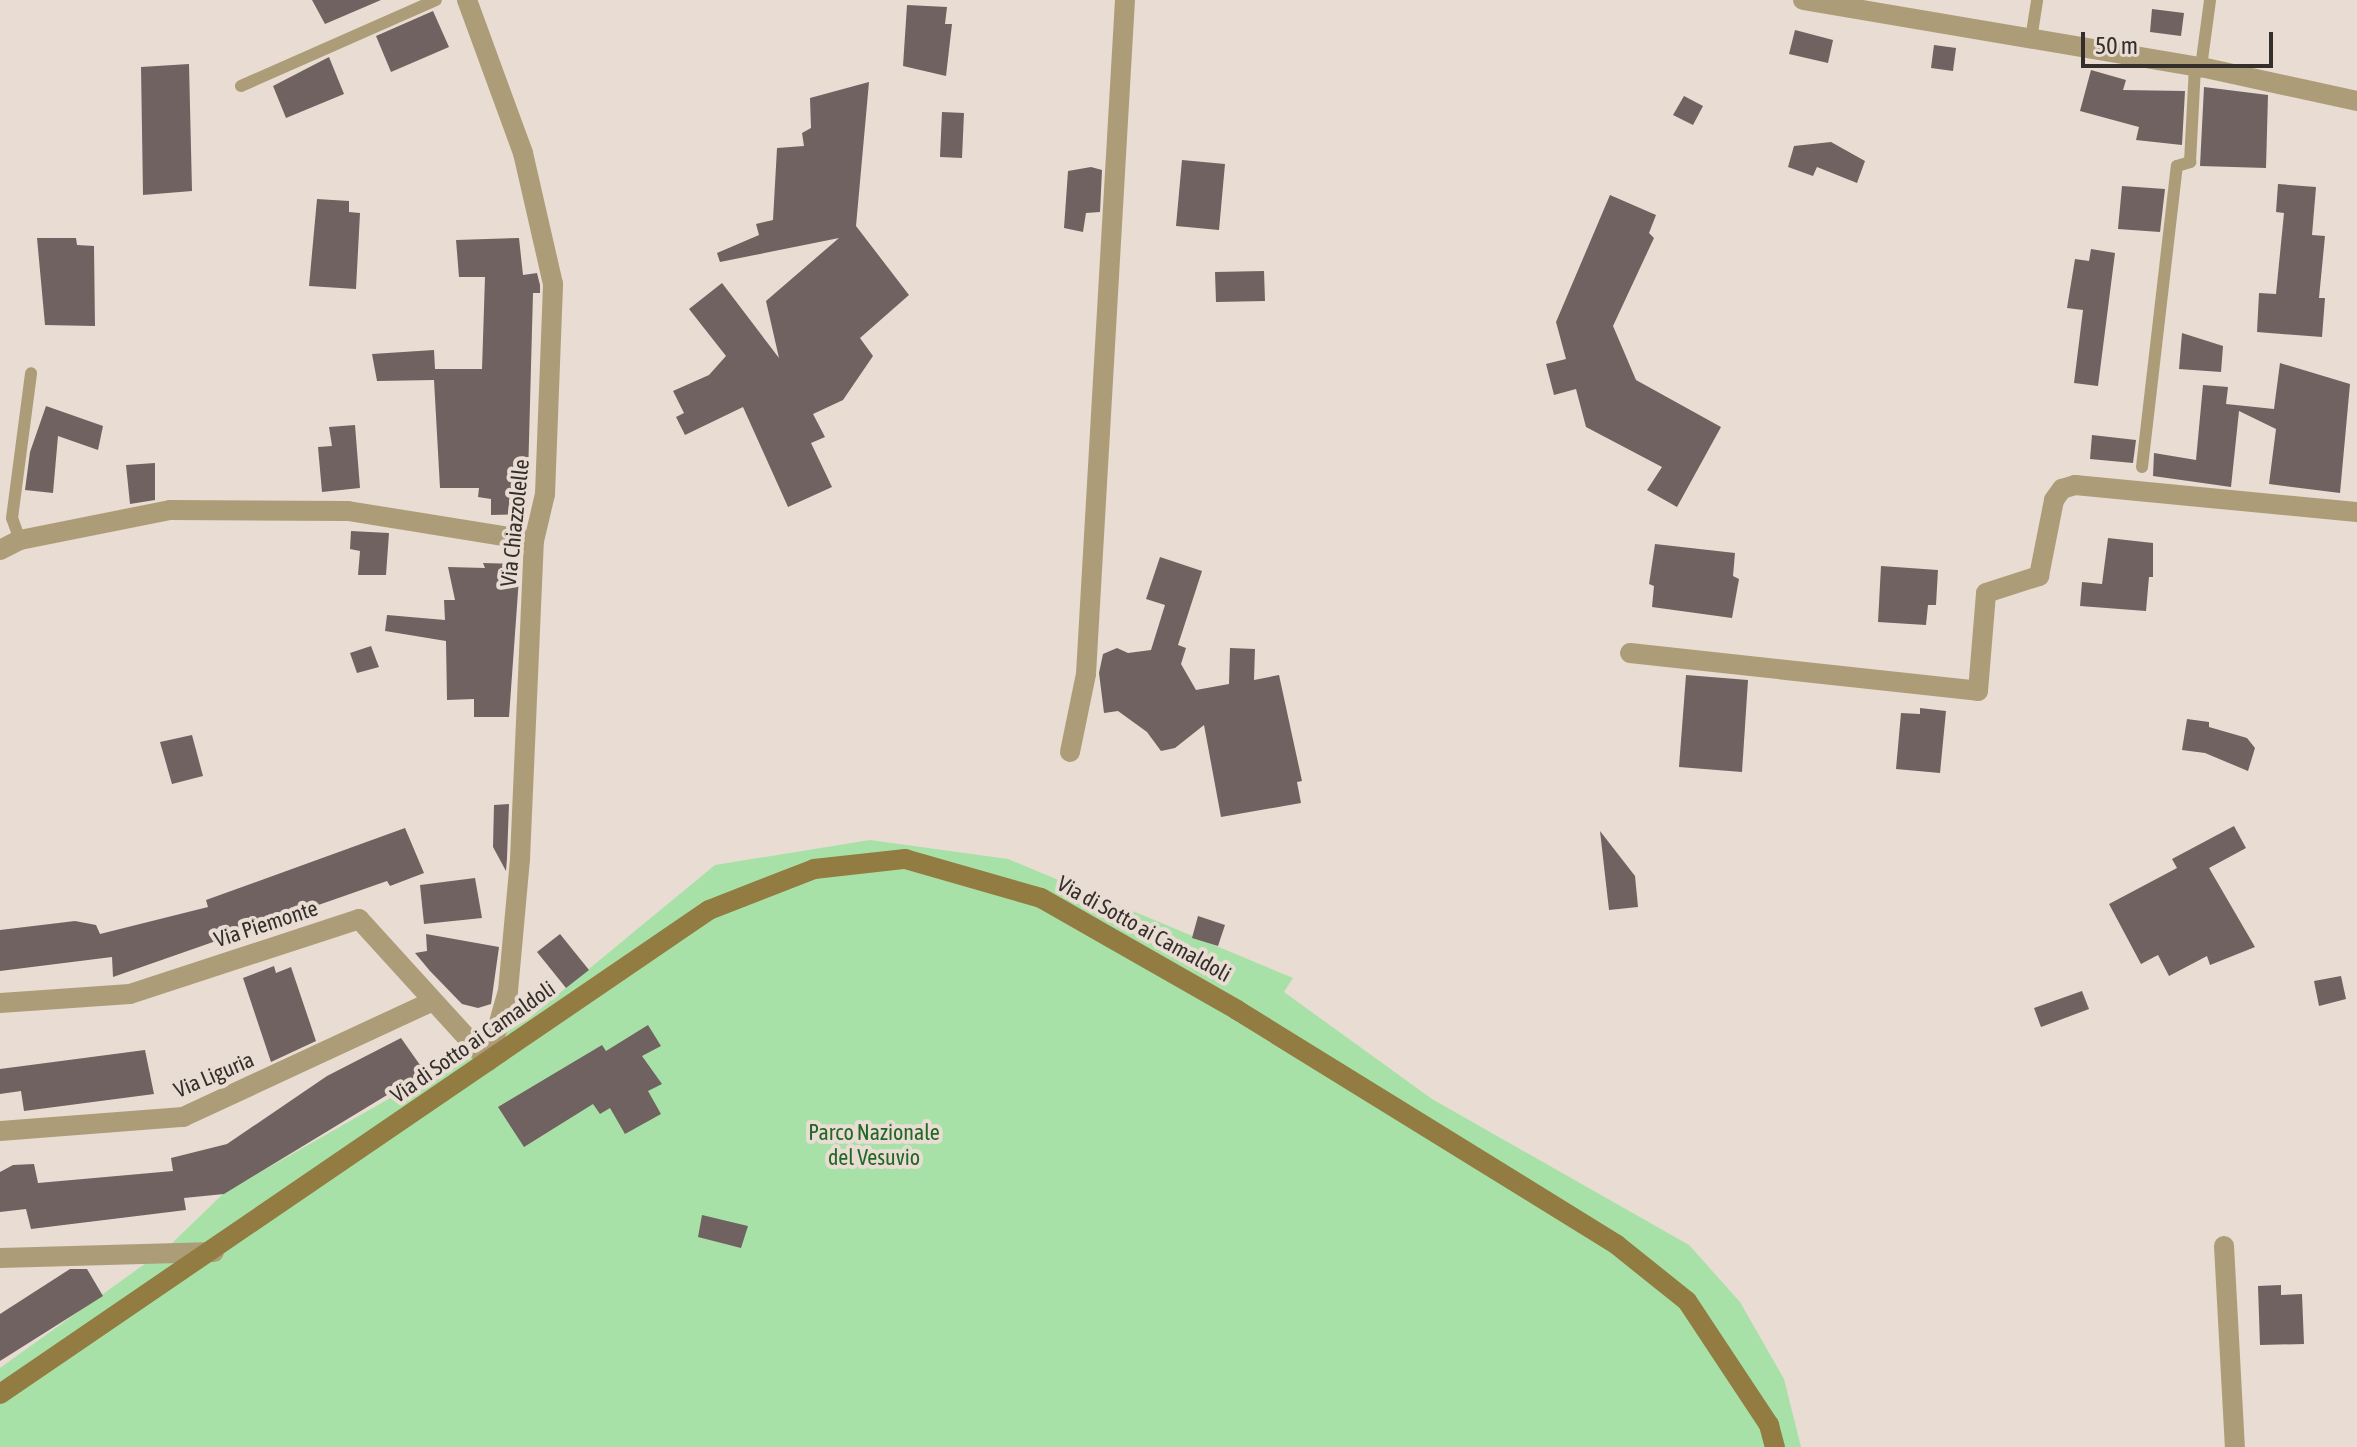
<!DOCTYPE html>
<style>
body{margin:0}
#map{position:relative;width:2357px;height:1447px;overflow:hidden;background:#e8dcd3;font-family:"Asap Condensed",sans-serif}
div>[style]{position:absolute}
.green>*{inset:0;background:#a8e1a7}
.building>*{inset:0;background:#706260}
.lane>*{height:12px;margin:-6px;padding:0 6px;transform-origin:6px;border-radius:6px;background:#ac9d78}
.street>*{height:20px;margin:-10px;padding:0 10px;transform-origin:10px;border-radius:10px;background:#ac9d78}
.secondary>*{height:20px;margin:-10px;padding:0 10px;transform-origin:10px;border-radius:10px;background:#937c42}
span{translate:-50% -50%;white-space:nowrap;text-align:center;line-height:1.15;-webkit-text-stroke:8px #e8dcd3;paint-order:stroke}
.street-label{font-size:22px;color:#342f2b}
.park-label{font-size:22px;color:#226726}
.scale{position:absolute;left:2081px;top:32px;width:192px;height:36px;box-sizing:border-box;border:4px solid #342f2b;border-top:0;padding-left:10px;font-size:24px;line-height:28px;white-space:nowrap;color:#342f2b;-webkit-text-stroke:6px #e8dcd3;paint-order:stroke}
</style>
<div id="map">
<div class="green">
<div style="clip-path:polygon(870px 840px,1008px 859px,1293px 978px,1284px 992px,1432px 1099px,1689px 1245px,1740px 1302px,1784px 1379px,1801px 1447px,0 1447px,0 1368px,167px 1248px,224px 1193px,527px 1020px,715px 865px)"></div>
</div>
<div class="building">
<div style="clip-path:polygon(312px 0,381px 0,325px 24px)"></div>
<div style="clip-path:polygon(907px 5px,947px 7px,945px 24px,952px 24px,946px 76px,903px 66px)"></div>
<div style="clip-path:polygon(2152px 9px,2184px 13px,2181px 36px,2150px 32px)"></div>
<div style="clip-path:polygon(433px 11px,449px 47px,391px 72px,376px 36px)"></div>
<div style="clip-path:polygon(1795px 30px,1833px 40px,1828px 63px,1789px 54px)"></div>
<div style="clip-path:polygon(1934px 45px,1956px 48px,1953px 71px,1931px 68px)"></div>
<div style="clip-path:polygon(329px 57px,344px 94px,286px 118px,273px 86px)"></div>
<div style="clip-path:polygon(189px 64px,192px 191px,143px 195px,141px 67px)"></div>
<div style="clip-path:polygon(2091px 70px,2126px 80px,2123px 90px,2185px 91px,2182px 145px,2136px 140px,2139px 127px,2080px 111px)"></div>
<div style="clip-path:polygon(869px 82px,856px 226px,909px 295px,860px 338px,873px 356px,843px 400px,813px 414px,825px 437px,811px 443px,832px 487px,788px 507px,743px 407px,685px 435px,676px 417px,684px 413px,673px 391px,709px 375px,726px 356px,689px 309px,722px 283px,779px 358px,766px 301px,839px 238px,720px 262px,717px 253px,759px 235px,756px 224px,773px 220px,777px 148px,804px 146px,802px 133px,811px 128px,810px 98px)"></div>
<div style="clip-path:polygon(2204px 87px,2268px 95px,2266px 168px,2200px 166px)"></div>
<div style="clip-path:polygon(1684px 96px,1703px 106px,1693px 125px,1673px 115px)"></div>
<div style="clip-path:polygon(942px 112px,964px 113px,962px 158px,940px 157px)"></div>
<div style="clip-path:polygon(1831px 142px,1865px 161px,1857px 183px,1817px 167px,1813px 176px,1788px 167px,1794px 146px)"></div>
<div style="clip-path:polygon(1182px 160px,1225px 164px,1219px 230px,1176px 226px)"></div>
<div style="clip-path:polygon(1091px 167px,1102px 170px,1100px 212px,1086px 213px,1083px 232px,1064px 228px,1068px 171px)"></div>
<div style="clip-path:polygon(2278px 184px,2316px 187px,2312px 235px,2325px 236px,2319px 298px,2325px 298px,2322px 337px,2257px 332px,2259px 293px,2276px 294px,2284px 213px,2276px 212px)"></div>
<div style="clip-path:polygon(2122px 186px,2165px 189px,2160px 232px,2118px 229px)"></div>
<div style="clip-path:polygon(1610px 195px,1656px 215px,1649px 233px,1654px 238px,1613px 326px,1636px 380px,1721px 427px,1677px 507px,1647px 490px,1662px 467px,1586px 427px,1576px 389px,1554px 395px,1546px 364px,1566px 359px,1556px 322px)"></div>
<div style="clip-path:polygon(317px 199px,349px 201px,349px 212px,360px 213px,356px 289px,309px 286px)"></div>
<div style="clip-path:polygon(37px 238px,76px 238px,77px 245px,94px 246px,95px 326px,45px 325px)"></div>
<div style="clip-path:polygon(519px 238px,523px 275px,537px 273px,540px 285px,540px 293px,533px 293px,527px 514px,491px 515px,491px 499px,478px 497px,479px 488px,440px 488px,434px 380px,377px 381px,372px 354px,434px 350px,435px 369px,482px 369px,485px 277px,459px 277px,456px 240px)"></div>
<div style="clip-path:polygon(2091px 249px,2115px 253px,2098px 386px,2074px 383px,2083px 310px,2067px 308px,2075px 259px,2089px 261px)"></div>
<div style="clip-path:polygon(1264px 271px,1265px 301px,1216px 302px,1215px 272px)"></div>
<div style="clip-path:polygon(2182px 333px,2223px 346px,2221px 372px,2179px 369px)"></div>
<div style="clip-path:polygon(2280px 363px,2350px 384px,2340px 493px,2269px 484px,2276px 429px,2239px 411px,2231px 487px,2153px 476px,2154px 453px,2196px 460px,2203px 385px,2228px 387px,2226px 404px,2274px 409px)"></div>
<div style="clip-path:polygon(46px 406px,103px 426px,98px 450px,58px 436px,53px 493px,25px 490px,30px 452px)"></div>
<div style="clip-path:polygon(355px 425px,360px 488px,322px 492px,318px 447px,332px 446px,329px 427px)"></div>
<div style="clip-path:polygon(2092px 435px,2136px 440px,2133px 463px,2090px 459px)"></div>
<div style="clip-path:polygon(155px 463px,155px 500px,130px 504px,126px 465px)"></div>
<div style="clip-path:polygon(351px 531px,389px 533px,386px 575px,358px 575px,360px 551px,350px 549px)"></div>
<div style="clip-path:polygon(2108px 538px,2153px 543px,2153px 577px,2149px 577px,2146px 611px,2080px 606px,2082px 582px,2102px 584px)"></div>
<div style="clip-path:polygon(1655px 544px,1735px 553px,1733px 576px,1739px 579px,1732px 618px,1652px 607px,1654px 586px,1649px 584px)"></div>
<div style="clip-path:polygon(1160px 557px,1202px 571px,1178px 645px,1186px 648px,1181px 664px,1196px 690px,1229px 684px,1230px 648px,1255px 649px,1254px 680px,1279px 675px,1302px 781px,1297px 782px,1301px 803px,1221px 817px,1204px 725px,1175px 748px,1161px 751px,1147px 732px,1118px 711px,1104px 713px,1099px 673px,1103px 654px,1117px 648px,1128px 653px,1151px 650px,1165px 605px,1146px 599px)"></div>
<div style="clip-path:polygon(483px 563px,520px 564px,509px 717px,474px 717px,474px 699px,447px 700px,446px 641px,385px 631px,387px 615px,445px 620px,444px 600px,455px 600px,448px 567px,485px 568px)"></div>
<div style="clip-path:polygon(1881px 566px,1938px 570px,1936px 605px,1928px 605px,1926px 625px,1878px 622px)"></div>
<div style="clip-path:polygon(371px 646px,379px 667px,357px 673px,350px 653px)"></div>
<div style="clip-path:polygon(1686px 675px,1748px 680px,1742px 772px,1679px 767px)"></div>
<div style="clip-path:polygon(1920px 708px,1946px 711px,1940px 773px,1896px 769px,1901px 713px,1920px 714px)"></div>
<div style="clip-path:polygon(2187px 719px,2209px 722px,2209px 727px,2247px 738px,2255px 748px,2248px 771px,2205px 753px,2182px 750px)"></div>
<div style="clip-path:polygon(192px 735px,203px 776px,172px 784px,160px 742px)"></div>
<div style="clip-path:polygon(509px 804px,507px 858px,506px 871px,493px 847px,494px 805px)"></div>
<div style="clip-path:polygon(2234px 826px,2246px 848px,2209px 868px,2255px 947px,2210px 965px,2207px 956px,2169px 976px,2158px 955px,2141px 964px,2109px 904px,2177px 868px,2172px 859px)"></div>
<div style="clip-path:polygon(405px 828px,424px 873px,390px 886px,387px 881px,113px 977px,112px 957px,0 971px,0 930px,75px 921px,96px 925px,100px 934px,208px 907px,206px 900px)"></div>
<div style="clip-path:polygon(1600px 831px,1635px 876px,1638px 907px,1609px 910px)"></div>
<div style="clip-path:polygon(475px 878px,482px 918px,424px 924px,420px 885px)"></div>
<div style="clip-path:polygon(1198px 916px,1225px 925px,1218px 946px,1192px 938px)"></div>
<div style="clip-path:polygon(426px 934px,499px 947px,491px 1004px,478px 1008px,462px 1004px,430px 971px,415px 953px,427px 951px)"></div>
<div style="clip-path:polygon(560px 934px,589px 970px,566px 988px,537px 952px)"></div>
<div style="clip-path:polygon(274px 966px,276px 973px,291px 967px,316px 1041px,271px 1062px,243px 978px)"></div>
<div style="clip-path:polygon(2341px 976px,2346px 999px,2319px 1006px,2314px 981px)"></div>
<div style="clip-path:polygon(2082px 991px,2089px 1009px,2041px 1027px,2034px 1008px)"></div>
<div style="clip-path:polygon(648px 1025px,661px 1046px,642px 1056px,662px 1084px,648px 1091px,661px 1114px,625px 1134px,610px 1108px,600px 1114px,593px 1104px,524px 1147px,498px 1107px,602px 1045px,606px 1051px)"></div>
<div style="clip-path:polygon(401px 1038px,425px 1072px,224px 1194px,184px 1198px,186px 1210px,31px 1229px,26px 1209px,0 1212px,0 1172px,13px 1165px,34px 1164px,38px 1183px,173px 1171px,171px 1158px,227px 1144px,327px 1076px)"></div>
<div style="clip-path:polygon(145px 1050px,154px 1094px,24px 1111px,21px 1091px,0 1094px,0 1069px)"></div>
<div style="clip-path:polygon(702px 1215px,748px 1226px,741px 1248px,698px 1237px)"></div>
<div style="clip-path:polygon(70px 1269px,87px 1269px,103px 1296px,0 1361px,0 1314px)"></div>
<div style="clip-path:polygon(2281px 1285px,2281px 1295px,2302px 1294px,2304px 1344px,2260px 1345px,2258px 1286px)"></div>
</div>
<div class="lane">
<div style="left:2031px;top:39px;width:39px;rotate:-81deg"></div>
<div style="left:2201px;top:67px;width:68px;rotate:-82.3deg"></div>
<div style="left:241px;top:86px;width:213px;rotate:-23.8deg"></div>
<div style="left:2142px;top:467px;width:303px;rotate:-83.4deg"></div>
<div style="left:2177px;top:166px;width:14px;rotate:-17deg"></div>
<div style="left:2190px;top:162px;width:96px;rotate:-87deg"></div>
<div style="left:20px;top:540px;width:23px;rotate:-110deg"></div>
<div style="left:12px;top:518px;width:146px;rotate:-82.5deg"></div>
</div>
<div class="street">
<div style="left:1803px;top:0;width:404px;rotate:9.6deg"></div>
<div style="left:2201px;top:67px;width:160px;rotate:12.3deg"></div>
<div style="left:0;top:550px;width:22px;rotate:-27deg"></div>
<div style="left:20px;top:540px;width:153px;rotate:-11.3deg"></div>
<div style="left:170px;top:510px;width:178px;rotate:0.3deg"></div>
<div style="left:348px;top:511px;width:188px;rotate:9.2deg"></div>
<div style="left:1630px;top:653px;width:350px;rotate:6.2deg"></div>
<div style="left:1978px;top:691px;width:98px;rotate:-85.3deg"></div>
<div style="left:1986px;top:593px;width:56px;rotate:-17.8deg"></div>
<div style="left:2039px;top:576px;width:77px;rotate:-78.8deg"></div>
<div style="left:2054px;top:500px;width:14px;rotate:-54deg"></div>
<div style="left:2062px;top:489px;width:14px;rotate:-17deg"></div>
<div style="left:2075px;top:485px;width:283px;rotate:5.5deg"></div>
<div style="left:1070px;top:752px;width:80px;rotate:-78.4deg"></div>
<div style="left:1086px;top:674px;width:675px;rotate:-86.69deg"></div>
<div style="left:0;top:1003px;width:130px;rotate:-4deg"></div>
<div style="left:130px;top:994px;width:241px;rotate:-18.1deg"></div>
<div style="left:359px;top:919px;width:192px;rotate:47.7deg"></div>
<div style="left:488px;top:1061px;width:73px;rotate:-74.1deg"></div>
<div style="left:508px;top:991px;width:133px;rotate:-84.8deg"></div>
<div style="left:520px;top:859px;width:318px;rotate:-87.5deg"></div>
<div style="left:534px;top:541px;width:48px;rotate:-76.8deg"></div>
<div style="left:545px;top:494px;width:210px;rotate:-87.8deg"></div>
<div style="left:553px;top:284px;width:134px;rotate:-102.9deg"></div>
<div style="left:523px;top:153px;width:163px;rotate:-110.1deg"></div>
<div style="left:0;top:1131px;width:184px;rotate:-4.4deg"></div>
<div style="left:183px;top:1117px;width:273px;rotate:-24.9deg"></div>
<div style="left:2224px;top:1246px;width:201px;rotate:86.9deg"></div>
<div style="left:0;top:1258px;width:214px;rotate:-1.6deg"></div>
</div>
<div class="secondary">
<div style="left:0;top:1394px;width:858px;rotate:-34.32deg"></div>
<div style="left:709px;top:910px;width:113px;rotate:-21.3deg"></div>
<div style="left:814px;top:869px;width:92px;rotate:-6.3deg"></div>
<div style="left:905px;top:859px;width:141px;rotate:16deg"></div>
<div style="left:1041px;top:898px;width:226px;rotate:29.7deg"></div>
<div style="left:1237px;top:1010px;width:447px;rotate:31.7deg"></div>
<div style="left:1617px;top:1245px;width:90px;rotate:38.7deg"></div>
<div style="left:1687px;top:1301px;width:149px;rotate:56.5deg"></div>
<div style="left:1769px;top:1425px;width:23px;rotate:75deg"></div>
</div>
<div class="street-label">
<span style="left:515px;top:523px;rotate:-84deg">Via Chiazzolelle</span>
<span style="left:266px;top:924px;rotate:-18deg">Via Piemonte</span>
<span style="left:1144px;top:929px;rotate:29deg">Via di Sotto ai Camaldoli</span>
<span style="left:473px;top:1042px;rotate:-35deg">Via di Sotto ai Camaldoli</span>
<span style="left:214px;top:1075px;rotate:-23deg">Via Liguria</span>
</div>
<div class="park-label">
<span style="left:874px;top:1145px">Parco Nazionale<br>del Vesuvio</span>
</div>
<div class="scale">50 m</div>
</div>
